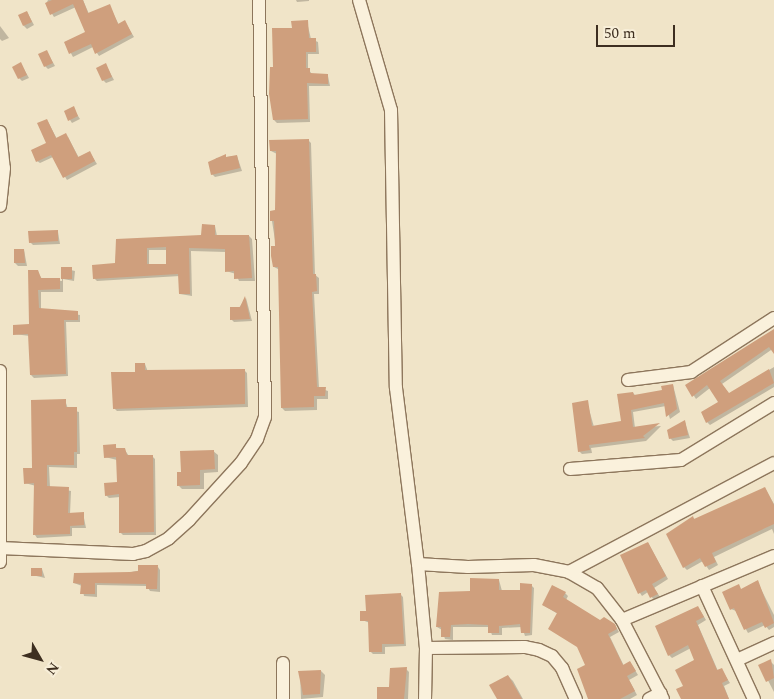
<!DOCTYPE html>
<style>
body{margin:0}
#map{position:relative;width:774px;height:699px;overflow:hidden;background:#f0e4c8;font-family:Spectral,serif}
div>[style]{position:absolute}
.shadow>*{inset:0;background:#0003}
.building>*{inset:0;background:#cf9f7d}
.roads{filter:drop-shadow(1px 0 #8d765c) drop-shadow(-1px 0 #8d765c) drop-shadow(0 1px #8d765c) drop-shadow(0 -1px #8d765c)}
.minor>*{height:12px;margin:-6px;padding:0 6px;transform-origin:6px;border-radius:6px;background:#faf1dc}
span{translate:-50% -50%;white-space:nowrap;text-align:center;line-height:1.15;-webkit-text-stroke:4.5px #f7eed8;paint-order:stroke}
.north{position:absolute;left:15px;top:634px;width:50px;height:50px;-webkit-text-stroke:4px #f7eed8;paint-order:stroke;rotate:128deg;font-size:14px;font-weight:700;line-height:20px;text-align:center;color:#3d2e20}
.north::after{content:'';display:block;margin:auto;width:18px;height:22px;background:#3d2e20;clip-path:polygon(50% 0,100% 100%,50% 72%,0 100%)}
.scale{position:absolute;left:596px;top:25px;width:79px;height:22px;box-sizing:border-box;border:2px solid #3d2e20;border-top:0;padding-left:6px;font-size:15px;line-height:18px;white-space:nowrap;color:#3d2e20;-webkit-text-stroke:4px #f7eed8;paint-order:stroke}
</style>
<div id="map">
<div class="shadow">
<div style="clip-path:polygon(48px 0,83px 0,89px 14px,109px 5px,119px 25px,125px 22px,134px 37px,99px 56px,93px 47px,73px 57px,65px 42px,87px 32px,76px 7px,54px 17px,46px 4px)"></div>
<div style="clip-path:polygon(296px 0,309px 0,309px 1px,297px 2px)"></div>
<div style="clip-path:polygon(27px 12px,34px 25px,27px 29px,24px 26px)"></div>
<div style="clip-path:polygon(307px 22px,311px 39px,318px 42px,319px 54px,308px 54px,308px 69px,312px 74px,328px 76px,330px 86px,309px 86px,310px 122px,277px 123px,274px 120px,275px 68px,293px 30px)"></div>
<div style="clip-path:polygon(0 26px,9px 38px,2px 41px,0 39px)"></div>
<div style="clip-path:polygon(47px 52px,55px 66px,48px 69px,45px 66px)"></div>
<div style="clip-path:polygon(21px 64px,29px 78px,22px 81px,19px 78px)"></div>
<div style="clip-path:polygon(106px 65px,114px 80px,106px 83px,103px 80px)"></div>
<div style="clip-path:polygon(73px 108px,80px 119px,72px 123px,70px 120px)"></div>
<div style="clip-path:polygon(47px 120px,57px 139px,68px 137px,79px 158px,90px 153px,97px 164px,67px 180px,53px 157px,40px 163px,37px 161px,48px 144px)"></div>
<div style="clip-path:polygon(308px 140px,311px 143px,315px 275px,319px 278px,319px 294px,314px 294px,319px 388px,328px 391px,328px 399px,317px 399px,317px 410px,285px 411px,282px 408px,280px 270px,274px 267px,276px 247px,272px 221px,276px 212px,277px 154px,271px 151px)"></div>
<div style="clip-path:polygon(237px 156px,242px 171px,215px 177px,212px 174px,216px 158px)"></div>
<div style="clip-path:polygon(evenodd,215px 226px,217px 236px,249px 236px,252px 239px,255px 281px,239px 281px,236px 274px,226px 271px,226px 252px,191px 251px,192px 296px,180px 294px,180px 276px,97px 281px,94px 278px,115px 266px,117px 240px,203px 237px,215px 226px,149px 250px,167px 250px,168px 265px,149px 265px,149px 250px)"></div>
<div style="clip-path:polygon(58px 232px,60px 244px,33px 245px,30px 242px)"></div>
<div style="clip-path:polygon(24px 250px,27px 266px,18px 266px,15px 263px)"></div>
<div style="clip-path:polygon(62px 268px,75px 271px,74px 281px,63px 279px,63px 292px,41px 292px,41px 310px,80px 315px,80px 322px,66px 322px,68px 376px,34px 378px,31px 375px,30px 336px,14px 334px,30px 325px,37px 271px,42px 279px,62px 281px)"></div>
<div style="clip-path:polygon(246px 298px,252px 321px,234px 322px,231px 319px)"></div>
<div style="clip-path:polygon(774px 331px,774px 348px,722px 384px,729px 394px,774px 367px,774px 387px,710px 425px,707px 422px,720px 403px,710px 388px,696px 399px,687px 385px)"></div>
<div style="clip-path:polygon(145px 364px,148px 372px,244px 370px,247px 373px,248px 407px,117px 411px,114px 408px)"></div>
<div style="clip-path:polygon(673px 385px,680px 412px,670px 419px,666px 406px,633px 412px,635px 428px,661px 426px,646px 441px,591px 448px,592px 453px,582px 454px,579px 451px,587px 402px,594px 427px,622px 422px,633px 393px,636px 396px,663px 391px)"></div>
<div style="clip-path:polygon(65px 400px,68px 409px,79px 412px,80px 454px,77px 454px,77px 468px,49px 467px,50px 487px,71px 491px,70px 514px,83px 513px,86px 528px,72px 528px,72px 536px,37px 538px,35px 535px,36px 486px,25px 483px)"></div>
<div style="clip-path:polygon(685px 422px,690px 438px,673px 441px,670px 438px)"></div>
<div style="clip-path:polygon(104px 446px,124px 449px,129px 456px,152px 456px,155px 459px,156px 535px,123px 535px,120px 532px,120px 497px,109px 498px,106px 495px,118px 484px,117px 460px,105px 457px)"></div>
<div style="clip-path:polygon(213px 451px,218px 455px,218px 472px,204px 473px,204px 489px,182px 489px,178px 485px,183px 473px)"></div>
<div style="clip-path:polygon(765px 488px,774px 504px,774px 534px,772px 529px,714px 557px,718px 565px,709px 570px,703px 561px,687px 570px,684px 567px,692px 517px,696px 520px)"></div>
<div style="clip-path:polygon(648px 543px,668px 579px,654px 588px,660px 597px,654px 600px,648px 592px,642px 596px,640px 593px)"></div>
<div style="clip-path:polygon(158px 567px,160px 570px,160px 592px,150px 591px,147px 586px,97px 585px,97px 597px,84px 596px,82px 586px,74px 583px)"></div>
<div style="clip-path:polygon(42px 569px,45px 578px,32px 575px)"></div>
<div style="clip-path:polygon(499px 580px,502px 591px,521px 591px,531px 585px,534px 588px,532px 635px,525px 636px,522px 627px,502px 628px,502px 635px,492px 635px,489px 627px,453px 627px,453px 640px,445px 639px,442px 630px,437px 627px,471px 592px)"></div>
<div style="clip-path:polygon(757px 581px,774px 615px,774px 627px,769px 630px,765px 625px,748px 633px,736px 611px,731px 609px,738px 586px,741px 590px)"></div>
<div style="clip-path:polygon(565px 593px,568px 596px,566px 600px,600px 621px,615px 625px,619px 632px,610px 637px,624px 666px,630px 662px,638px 675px,629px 680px,637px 695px,630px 699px,590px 699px,587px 666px,579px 648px,558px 614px,543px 605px)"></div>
<div style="clip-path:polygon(400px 594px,403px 597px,406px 646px,385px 647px,385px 654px,373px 654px,370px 651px,370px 623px,362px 620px,367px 612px)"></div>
<div style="clip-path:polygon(700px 610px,706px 620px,698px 625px,718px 671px,721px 669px,730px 683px,724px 686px,729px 699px,682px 699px,696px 661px,691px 648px,672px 658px,669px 655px)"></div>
<div style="clip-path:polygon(770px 661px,774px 665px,774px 692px,760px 665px)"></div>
<div style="clip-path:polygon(406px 669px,409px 672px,408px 699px,378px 699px)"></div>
<div style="clip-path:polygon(321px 671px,325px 675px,323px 697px,301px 699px,300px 672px)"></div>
<div style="clip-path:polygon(508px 676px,513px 681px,523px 699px,499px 699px)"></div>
</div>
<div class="building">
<div style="clip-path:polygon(52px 0,83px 0,88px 13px,110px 4px,118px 24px,125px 20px,132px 34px,95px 54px,91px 44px,69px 54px,64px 42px,85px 32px,73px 4px,50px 15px,45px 3px)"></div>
<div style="clip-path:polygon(27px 11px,32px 22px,23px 26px,18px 15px)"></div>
<div style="clip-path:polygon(308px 20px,309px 38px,316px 38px,316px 52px,306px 52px,306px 68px,310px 68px,310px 73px,328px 74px,328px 84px,307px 83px,308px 119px,273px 120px,269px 94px,270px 67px,273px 67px,272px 28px,292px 28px,291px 21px)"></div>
<div style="clip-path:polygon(47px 50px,53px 63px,44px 67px,38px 54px)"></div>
<div style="clip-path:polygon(21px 62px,27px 75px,18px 79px,12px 67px)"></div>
<div style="clip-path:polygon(106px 63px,112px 77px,102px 81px,96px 68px)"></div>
<div style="clip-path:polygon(74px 106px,78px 116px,68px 121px,64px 111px)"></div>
<div style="clip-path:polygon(47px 119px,56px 138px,66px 133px,78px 157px,90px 151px,95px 161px,63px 178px,51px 155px,36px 162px,31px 150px,46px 143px,37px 123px)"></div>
<div style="clip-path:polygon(309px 139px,313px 274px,316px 274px,317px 291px,312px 292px,317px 387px,326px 387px,325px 396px,314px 396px,314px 407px,281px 408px,278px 267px,273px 267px,271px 256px,271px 246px,275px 246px,274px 221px,270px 221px,270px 211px,275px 210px,276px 151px,270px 151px,269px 140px)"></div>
<div style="clip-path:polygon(226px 154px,226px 157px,237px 155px,240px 168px,211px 175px,208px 162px)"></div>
<div style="clip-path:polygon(evenodd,202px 224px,215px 225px,215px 235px,249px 235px,252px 278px,234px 279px,234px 271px,225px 272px,225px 249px,189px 248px,190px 294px,179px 294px,178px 274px,93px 279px,92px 265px,115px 263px,116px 239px,201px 235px,202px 224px,166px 247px,166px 264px,147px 264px,147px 248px,166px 247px)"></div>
<div style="clip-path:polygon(58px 230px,58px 241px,29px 243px,28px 231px)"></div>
<div style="clip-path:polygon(14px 249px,24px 249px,25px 263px,14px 263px)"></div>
<div style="clip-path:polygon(61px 267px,72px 267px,72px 279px,61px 279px)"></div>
<div style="clip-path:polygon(28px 270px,38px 270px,41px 278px,60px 278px,60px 289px,38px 290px,39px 308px,78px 311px,78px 320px,64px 320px,66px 374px,30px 375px,28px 334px,13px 335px,13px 325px,29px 324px)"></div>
<div style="clip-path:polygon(245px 296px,250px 319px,230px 320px,230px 307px,240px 307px)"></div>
<div style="clip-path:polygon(774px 329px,774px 354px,769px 347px,720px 381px,729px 393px,769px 369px,774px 383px,706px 423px,701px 412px,718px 402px,707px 385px,692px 397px,685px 385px)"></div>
<div style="clip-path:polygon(135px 363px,145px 363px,145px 370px,245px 369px,245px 404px,113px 409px,111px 372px,135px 372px)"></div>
<div style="clip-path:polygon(673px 384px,677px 409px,666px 417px,664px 403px,631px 410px,633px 427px,660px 423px,643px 436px,645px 438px,589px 445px,590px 450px,578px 452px,572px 403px,588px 400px,592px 426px,621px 421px,617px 394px,633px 392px,634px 395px,662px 390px,661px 386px)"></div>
<div style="clip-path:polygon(66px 399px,66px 407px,77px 407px,77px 452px,74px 452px,74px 465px,47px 465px,47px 486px,69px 487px,68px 513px,84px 512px,84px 525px,70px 526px,70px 534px,33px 535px,34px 483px,24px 484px,23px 468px,32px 468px,31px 400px)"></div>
<div style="clip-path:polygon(685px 420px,688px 435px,669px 439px,667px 430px)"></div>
<div style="clip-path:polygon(116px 444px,116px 448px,125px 448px,127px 455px,153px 455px,154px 532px,119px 533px,119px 494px,105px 496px,104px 483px,117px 482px,116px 457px,104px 458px,103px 445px)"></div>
<div style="clip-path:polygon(214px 450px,215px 469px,200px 470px,200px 485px,177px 486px,177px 472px,181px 472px,180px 451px)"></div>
<div style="clip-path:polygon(765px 487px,774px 505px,774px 524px,712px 553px,716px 562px,705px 567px,700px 558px,683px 568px,666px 534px,693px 516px,694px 519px)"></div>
<div style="clip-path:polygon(648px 542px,666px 576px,652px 584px,658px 594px,650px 598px,646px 590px,638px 594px,620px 555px)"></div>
<div style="clip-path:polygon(138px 565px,158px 565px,157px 589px,146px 589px,146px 584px,95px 583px,95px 594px,80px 594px,81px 584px,73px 583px,74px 573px,130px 572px,138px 571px)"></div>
<div style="clip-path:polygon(31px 568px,42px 568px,42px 576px,31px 576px)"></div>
<div style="clip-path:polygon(470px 578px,499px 579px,499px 590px,520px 590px,520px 583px,532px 584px,530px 633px,521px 633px,520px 624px,499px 626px,499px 633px,488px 633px,488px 625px,468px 624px,451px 625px,450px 637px,441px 637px,441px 627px,436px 627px,439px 592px,470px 591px)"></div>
<div style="clip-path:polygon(758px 580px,774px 623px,765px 628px,762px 622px,744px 630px,734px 608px,730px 610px,722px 592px,739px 584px,741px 589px)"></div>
<div style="clip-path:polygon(552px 585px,566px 592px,563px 597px,600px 620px,604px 617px,615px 624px,617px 629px,608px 634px,623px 665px,630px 661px,636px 671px,627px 676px,635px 691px,620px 699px,588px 699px,577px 669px,585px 665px,577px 647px,548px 629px,557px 613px,542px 605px)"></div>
<div style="clip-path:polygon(401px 593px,404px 644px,382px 644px,382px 652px,369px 652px,368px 621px,360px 621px,360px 611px,366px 611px,365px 595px)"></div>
<div style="clip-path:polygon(698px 606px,704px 617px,696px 621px,717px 670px,722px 668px,728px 680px,722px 683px,729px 699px,681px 699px,676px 689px,683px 686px,675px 670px,694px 660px,688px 645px,668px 656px,655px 626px)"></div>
<div style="clip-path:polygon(771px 659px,774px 678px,766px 682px,758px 665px)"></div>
<div style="clip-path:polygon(407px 667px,404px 699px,377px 699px,377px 687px,389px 687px,390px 668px)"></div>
<div style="clip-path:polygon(321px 670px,320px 694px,303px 695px,298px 671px)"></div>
<div style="clip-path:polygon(508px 675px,522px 699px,497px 699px,489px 685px)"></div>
</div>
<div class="roads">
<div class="minor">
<div style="left:359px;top:0;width:115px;rotate:73.8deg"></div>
<div style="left:391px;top:110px;width:278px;rotate:89deg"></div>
<div style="left:396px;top:388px;width:177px;rotate:82.9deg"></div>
<div style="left:418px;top:564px;width:84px;rotate:84.6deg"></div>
<div style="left:426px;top:648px;width:51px;rotate:91.1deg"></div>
<div style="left:0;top:132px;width:36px;rotate:84deg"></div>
<div style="left:4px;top:168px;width:38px;rotate:96deg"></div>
<div style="left:0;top:371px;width:191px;rotate:90deg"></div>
<div style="left:628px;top:380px;width:64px;rotate:-7.2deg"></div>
<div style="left:691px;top:372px;width:99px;rotate:-33deg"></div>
<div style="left:570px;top:469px;width:111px;rotate:-4.6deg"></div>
<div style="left:681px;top:460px;width:109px;rotate:-31.5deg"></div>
<div style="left:0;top:548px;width:133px;rotate:2.6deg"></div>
<div style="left:133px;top:554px;width:13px;rotate:-13deg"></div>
<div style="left:146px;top:551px;width:26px;rotate:-29deg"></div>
<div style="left:169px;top:538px;width:27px;rotate:-42deg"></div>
<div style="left:189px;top:520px;width:77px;rotate:-47.6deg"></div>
<div style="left:241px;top:463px;width:29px;rotate:-56deg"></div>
<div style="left:257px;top:439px;width:23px;rotate:-70deg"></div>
<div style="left:265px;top:417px;width:417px;rotate:-90.8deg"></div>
<div style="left:418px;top:564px;width:50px;rotate:3.4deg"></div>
<div style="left:468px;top:567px;width:66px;rotate:-1.7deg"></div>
<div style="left:534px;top:565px;width:36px;rotate:11deg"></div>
<div style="left:569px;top:572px;width:32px;rotate:30deg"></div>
<div style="left:597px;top:588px;width:41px;rotate:52deg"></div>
<div style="left:622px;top:620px;width:89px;rotate:62.6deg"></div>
<div style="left:569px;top:572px;width:232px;rotate:-28deg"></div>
<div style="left:702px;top:586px;width:124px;rotate:65.3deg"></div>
<div style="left:622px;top:620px;width:165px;rotate:-22.8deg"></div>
<div style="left:426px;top:648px;width:99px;rotate:-0.6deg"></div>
<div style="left:525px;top:647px;width:14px;rotate:12deg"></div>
<div style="left:539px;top:650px;width:14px;rotate:25deg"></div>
<div style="left:552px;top:656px;width:16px;rotate:50deg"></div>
<div style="left:562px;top:668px;width:34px;rotate:66deg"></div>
<div style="left:737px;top:660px;width:41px;rotate:-24.7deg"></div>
<div style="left:283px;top:663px;width:36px;rotate:90deg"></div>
<div style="left:649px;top:699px;width:13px;rotate:-27deg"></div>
</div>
</div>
<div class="north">N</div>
<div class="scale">50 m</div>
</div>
